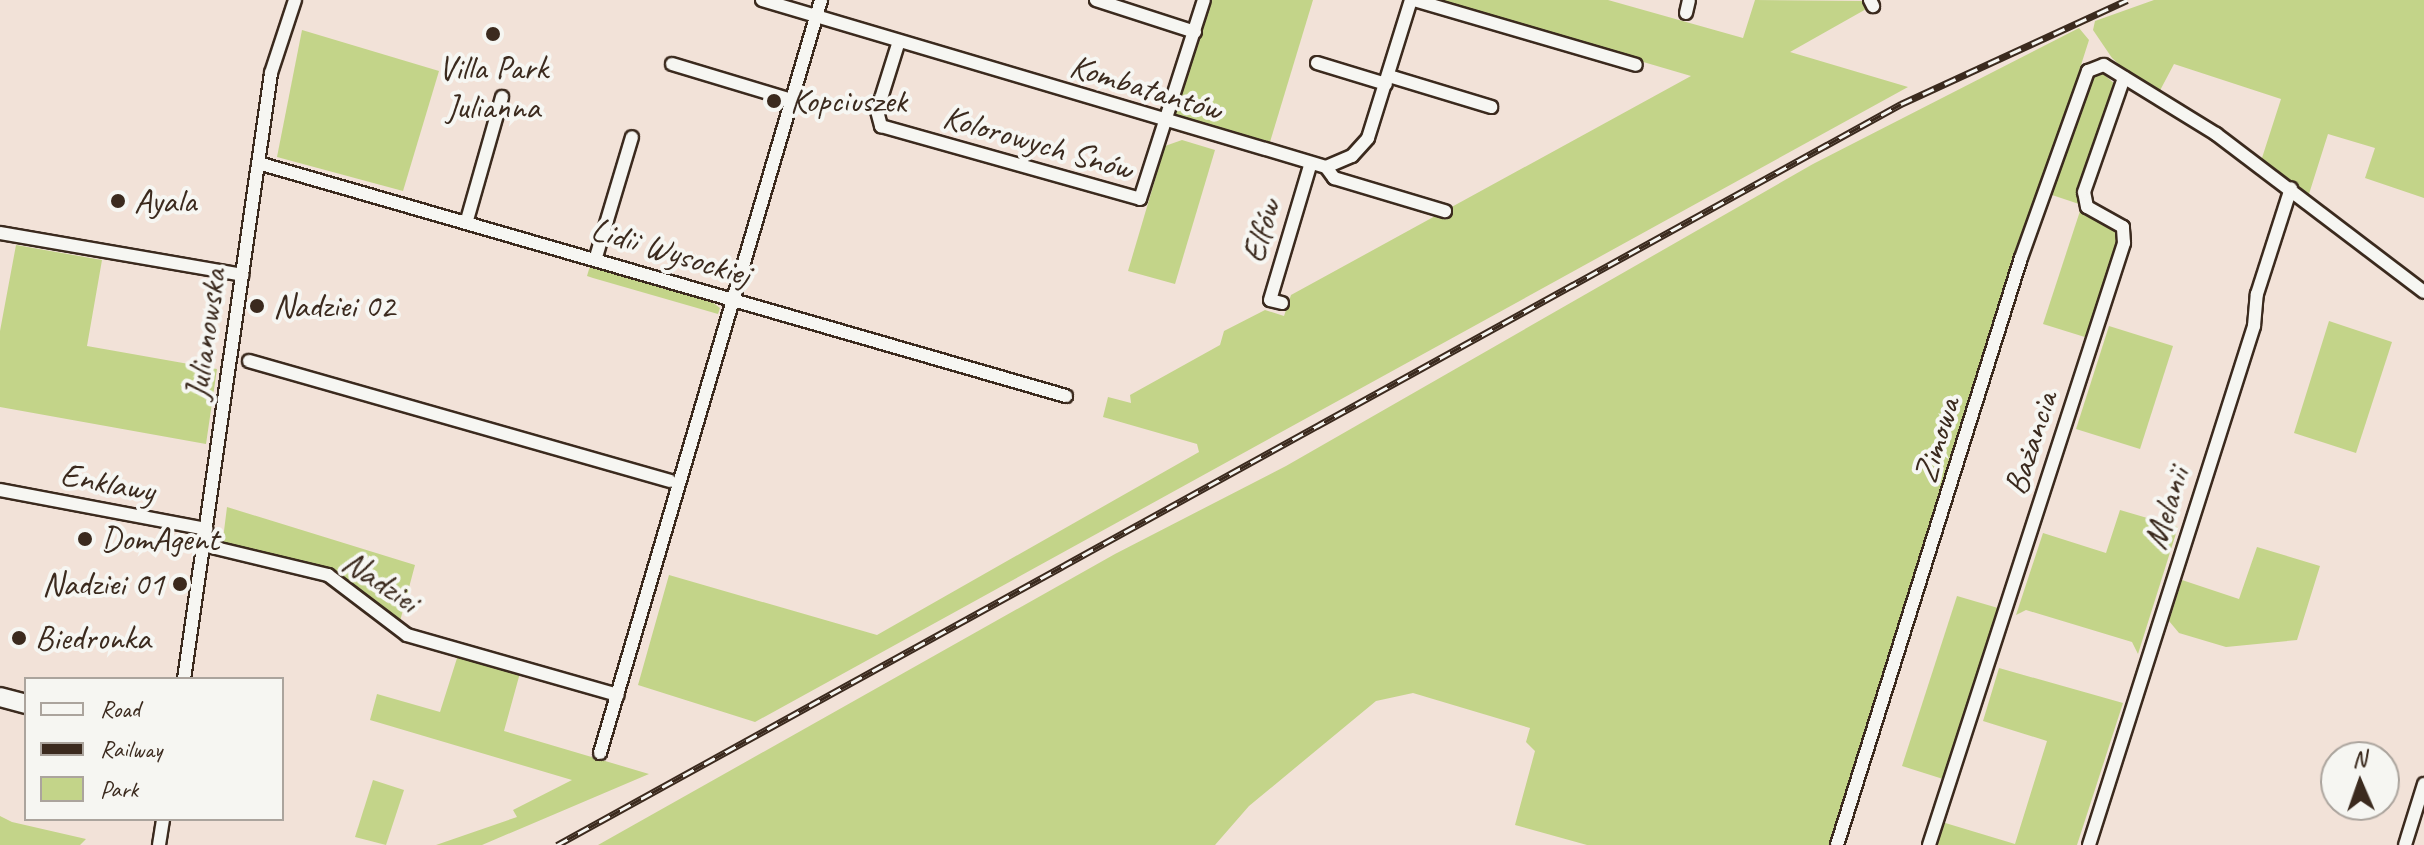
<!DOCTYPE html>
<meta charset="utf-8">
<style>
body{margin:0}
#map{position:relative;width:2424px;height:845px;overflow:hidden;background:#f2e2d8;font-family:Caveat,sans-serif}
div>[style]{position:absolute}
.green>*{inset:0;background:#c3d489}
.roads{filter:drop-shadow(2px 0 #3b2a1e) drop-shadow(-2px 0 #3b2a1e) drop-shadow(0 2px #3b2a1e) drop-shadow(0 -2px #3b2a1e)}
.street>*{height:12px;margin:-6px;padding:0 6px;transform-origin:6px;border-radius:6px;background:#f6f6f2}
.secondary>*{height:18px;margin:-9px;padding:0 9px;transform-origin:9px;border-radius:9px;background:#f6f6f2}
.rail>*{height:7px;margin-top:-3.5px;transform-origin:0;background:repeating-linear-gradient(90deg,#f6f6f2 0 12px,#3b2a1e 0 24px);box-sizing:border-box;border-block:2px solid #3b2a1e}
.dots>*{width:22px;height:22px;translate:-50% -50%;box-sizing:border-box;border:4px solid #f6f6f2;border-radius:50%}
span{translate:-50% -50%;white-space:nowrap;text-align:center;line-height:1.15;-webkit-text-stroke:8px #f6f6f2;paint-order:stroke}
.poi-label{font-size:34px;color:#3b2a1e}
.left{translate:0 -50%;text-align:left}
.right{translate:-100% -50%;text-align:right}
.street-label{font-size:34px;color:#3b2a1e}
.legend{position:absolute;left:24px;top:677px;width:260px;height:144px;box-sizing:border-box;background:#f6f6f2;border:2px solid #aba49d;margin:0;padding:10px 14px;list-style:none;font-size:24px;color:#3b2a1e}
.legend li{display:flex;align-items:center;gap:16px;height:40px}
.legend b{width:40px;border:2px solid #aba49d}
.north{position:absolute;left:2320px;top:741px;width:80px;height:80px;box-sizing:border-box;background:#f6f6f2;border:2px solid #aba49d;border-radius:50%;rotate:358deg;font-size:22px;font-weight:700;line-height:32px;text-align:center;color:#3b2a1e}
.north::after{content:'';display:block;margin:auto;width:28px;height:36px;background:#3b2a1e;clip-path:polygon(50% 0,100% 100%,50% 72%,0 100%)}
</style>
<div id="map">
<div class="green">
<div style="clip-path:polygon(1209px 0,1313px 0,1270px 142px,1175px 114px)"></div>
<div style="clip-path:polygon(1432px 0,1608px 0,1743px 38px,1755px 0,1864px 1px,1868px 8px,1790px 52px,1908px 87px,755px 722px,638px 685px,669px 575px,877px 635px,1199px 452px,1197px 444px,1103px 417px,1108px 397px,1131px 403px,1130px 395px,1220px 345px,1224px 331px,1265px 310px,1284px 316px,1291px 295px,1691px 76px)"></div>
<div style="clip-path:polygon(2154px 0,2424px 0,2424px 198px,2365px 178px,2375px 148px,2328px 134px,2309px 194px,2261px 161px,2281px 99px,2174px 64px,2156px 98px,2112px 58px,2093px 30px,2095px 21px)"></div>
<div style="clip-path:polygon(2079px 28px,2089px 40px,1832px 845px,1587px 845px,1515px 825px,1535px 751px,1526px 742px,1530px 728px,1413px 693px,1376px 701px,1249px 806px,1215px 845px,598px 845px,1115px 554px,1286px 466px,1813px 164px)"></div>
<div style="clip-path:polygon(302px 30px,439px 71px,403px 191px,277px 157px)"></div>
<div style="clip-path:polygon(2101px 72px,2116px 85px,2082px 205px,2049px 194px,2091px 77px)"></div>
<div style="clip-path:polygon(1182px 140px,1215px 150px,1175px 284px,1128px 271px,1165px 146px)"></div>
<div style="clip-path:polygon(2081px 208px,2117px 229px,2118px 242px,2088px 338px,2043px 324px)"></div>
<div style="clip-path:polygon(16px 245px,102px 260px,87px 346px,217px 369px,206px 444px,0 407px,0 331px)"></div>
<div style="clip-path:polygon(590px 266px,711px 301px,720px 308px,718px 314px,593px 278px,587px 276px)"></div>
<div style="clip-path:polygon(2329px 321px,2392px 342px,2356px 453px,2294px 433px)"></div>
<div style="clip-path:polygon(2109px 326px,2173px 346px,2140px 449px,2076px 429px)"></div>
<div style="clip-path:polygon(227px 507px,415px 565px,399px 625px,333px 570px,222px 547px)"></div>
<div style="clip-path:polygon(2120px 510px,2178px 527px,2138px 654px,2132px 642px,2026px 610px,2016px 615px,2043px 533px,2106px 553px)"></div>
<div style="clip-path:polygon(2257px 547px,2320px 566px,2297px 640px,2226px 647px,2179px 633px,2169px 621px,2182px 580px,2239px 599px)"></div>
<div style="clip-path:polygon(1957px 596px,1998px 608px,1943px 779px,1902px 766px)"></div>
<div style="clip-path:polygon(458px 655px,520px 673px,504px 731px,649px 774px,482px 845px,436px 845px,517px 817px,513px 810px,572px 780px,370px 720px,377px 694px,440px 712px)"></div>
<div style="clip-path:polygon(1999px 668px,2123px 703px,2077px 845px,1935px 845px,1942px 822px,2015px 844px,2047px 741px,1983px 721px)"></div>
<div style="clip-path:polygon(373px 780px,404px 790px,386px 845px,355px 837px)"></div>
<div style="clip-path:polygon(0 816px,12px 822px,86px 839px,80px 845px,0 845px)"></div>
</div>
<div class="roads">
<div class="street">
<div style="left:762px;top:0;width:588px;rotate:16.49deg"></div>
<div style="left:1326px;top:167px;width:28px;rotate:-23deg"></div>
<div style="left:1352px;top:156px;width:24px;rotate:-48deg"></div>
<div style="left:1368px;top:138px;width:145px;rotate:-72.7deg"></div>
<div style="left:1096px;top:0;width:104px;rotate:17.9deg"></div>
<div style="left:1414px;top:0;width:231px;rotate:16.3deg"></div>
<div style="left:1870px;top:0;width:7px;rotate:63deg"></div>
<div style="left:1686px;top:13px;width:13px;rotate:-77deg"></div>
<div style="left:899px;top:41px;width:73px;rotate:107.4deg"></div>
<div style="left:877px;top:111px;width:16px;rotate:75deg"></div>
<div style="left:881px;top:126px;width:269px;rotate:15.7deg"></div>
<div style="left:1140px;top:199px;width:209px;rotate:-72.2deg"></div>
<div style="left:1317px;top:63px;width:72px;rotate:16.9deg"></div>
<div style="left:672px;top:64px;width:125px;rotate:16.7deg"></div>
<div style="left:1389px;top:76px;width:107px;rotate:16.9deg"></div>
<div style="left:258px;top:163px;width:841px;rotate:16.09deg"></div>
<div style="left:1326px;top:167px;width:14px;rotate:54deg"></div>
<div style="left:1334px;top:178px;width:116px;rotate:16.6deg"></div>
<div style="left:467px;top:220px;width:128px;rotate:-74.1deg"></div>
<div style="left:0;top:233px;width:246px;rotate:9.8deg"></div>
<div style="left:596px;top:257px;width:125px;rotate:-73.3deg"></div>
<div style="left:1282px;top:303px;width:12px;rotate:-166deg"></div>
<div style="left:1270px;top:300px;width:140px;rotate:-73.4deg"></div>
<div style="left:249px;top:361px;width:438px;rotate:15.9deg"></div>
<div style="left:0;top:490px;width:210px;rotate:10.7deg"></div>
<div style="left:203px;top:545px;width:129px;rotate:13.5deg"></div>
<div style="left:328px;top:575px;width:99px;rotate:37.2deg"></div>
<div style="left:407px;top:635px;width:219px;rotate:15.9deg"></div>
<div style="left:184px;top:679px;width:612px;rotate:-81.83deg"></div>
<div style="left:271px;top:73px;width:77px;rotate:-71.8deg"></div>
<div style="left:600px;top:753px;width:785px;rotate:-73.64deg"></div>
<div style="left:159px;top:845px;width:26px;rotate:-81deg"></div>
<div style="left:1837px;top:845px;width:615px;rotate:-72.6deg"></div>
<div style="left:2021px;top:258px;width:199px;rotate:-70.3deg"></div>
<div style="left:2088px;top:71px;width:17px;rotate:-21deg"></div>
<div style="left:2104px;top:65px;width:132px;rotate:31.6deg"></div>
<div style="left:2216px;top:134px;width:261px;rotate:37.2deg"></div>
<div style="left:1929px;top:845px;width:633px;rotate:-72.05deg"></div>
<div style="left:2124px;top:243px;width:16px;rotate:-94deg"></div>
<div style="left:2123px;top:227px;width:41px;rotate:-150.9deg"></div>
<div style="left:2087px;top:207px;width:15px;rotate:-101deg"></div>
<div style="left:2084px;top:192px;width:121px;rotate:-70.7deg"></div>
<div style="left:2089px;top:845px;width:545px;rotate:-72.36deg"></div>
<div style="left:2254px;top:326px;width:32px;rotate:-85deg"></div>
<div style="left:2257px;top:294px;width:111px;rotate:-72.2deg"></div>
<div style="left:2405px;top:845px;width:64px;rotate:-72.7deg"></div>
</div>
<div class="secondary">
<div style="left:0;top:697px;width:27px;rotate:15deg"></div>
</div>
</div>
<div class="rail">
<div style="left:557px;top:845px;width:1535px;rotate:-28.87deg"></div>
<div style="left:1901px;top:104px;width:249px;rotate:-24.7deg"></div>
</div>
<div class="dots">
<div style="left:493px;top:34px;background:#3b2a1e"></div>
<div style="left:774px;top:101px;background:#3b2a1e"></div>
<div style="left:118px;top:201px;background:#3b2a1e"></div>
<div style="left:257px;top:306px;background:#3b2a1e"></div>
<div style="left:85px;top:539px;background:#3b2a1e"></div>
<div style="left:180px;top:584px;background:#3b2a1e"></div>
<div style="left:19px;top:638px;background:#3b2a1e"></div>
</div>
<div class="poi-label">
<span style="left:493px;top:87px">Villa Park<br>Julianna</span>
<span class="left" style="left:790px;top:101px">Kopciuszek</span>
<span class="left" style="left:134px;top:201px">Ayala</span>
<span class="left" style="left:273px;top:306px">Nadziei 02</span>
<span class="left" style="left:101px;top:539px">DomAgent</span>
<span class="right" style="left:164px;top:584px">Nadziei 01</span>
<span class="left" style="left:35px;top:638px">Biedronka</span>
</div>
<div class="street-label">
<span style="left:1146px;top:87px;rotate:17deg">Kombatantów</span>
<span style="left:1038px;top:142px;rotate:16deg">Kolorowych Snów</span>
<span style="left:1261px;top:231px;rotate:-74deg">Elfów</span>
<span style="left:671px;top:251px;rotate:17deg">Lidii Wysockiej</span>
<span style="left:205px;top:334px;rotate:-82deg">Julianowska</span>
<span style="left:1936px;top:440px;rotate:-73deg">Zimowa</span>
<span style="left:2030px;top:443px;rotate:-72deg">Bażancia</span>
<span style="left:108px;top:482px;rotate:11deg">Enklawy</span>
<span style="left:2166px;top:508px;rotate:-73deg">Melanii</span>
<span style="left:381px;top:581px;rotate:34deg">Nadziei</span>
</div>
<ul class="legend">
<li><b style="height:10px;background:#f6f6f2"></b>Road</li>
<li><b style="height:10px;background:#3b2a1e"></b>Railway</li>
<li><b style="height:22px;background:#c3d489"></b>Park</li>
</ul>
<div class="north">N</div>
</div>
